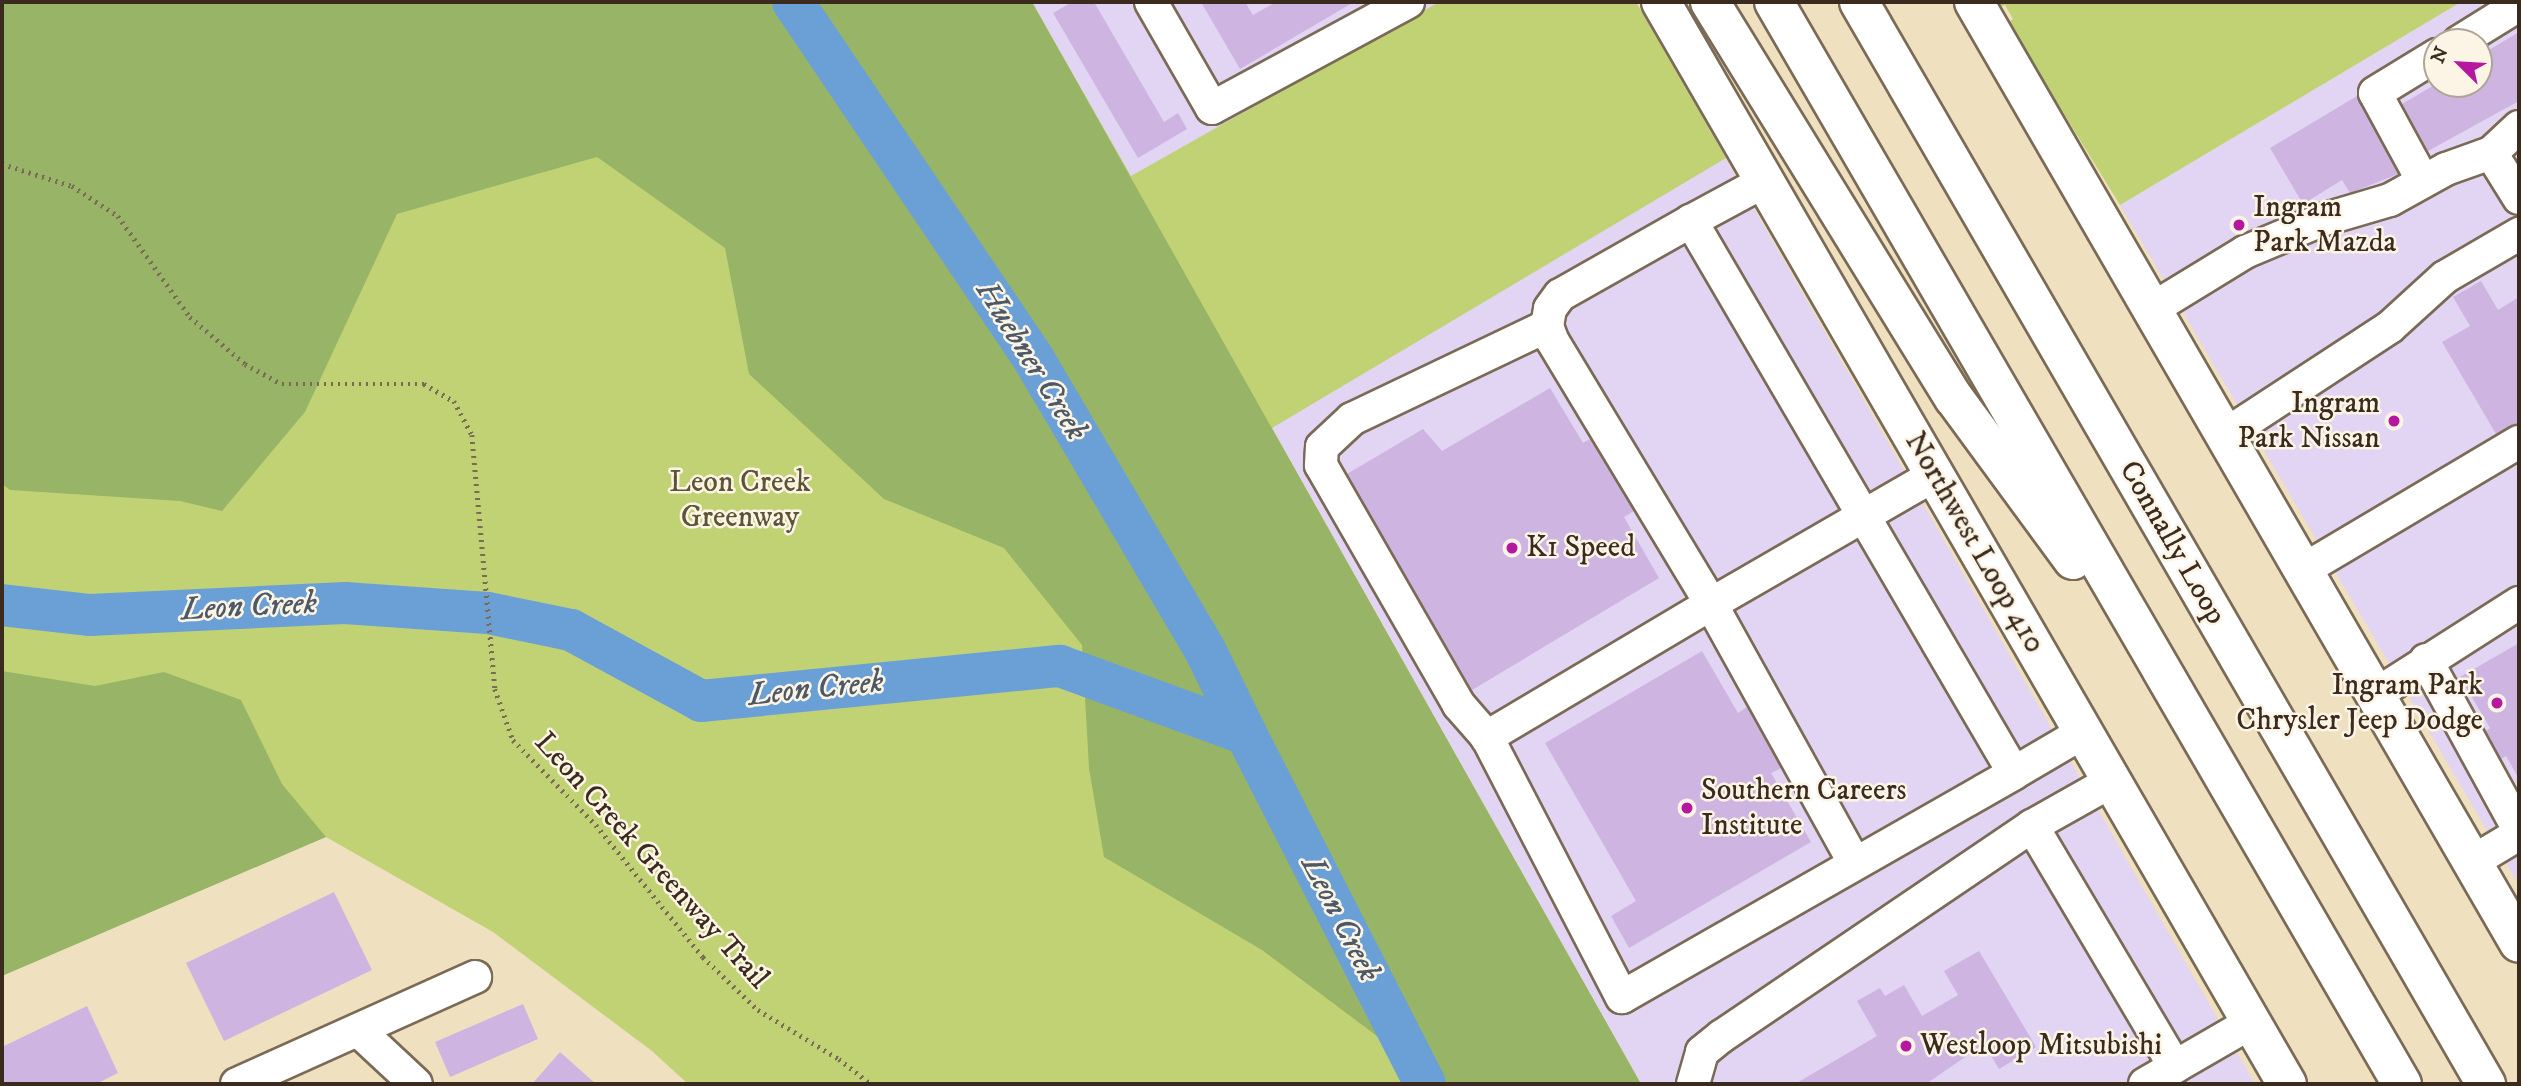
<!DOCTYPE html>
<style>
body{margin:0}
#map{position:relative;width:2521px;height:1086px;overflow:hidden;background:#efe0bf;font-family:"IM FELL DW Pica",serif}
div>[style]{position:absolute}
.built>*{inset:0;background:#e2d4f3}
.green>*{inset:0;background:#c1d275}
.forest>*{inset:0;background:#98b466}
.river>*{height:42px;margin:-21px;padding:0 21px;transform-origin:21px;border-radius:21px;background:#6ba0d7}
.building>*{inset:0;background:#ceb5e1}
.path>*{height:4.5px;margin-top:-2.25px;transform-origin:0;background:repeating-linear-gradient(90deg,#7a6a56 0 2px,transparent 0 7px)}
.roads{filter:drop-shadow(2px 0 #7a6a56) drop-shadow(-2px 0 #7a6a56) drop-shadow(0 2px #7a6a56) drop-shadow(0 -2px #7a6a56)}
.minor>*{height:32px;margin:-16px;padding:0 16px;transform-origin:16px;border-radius:16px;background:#fff}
.major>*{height:38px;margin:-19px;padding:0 19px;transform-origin:19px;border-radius:19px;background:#fff}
.highway>*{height:38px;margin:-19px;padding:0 19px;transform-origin:19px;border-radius:19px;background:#fff}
.dots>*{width:19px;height:19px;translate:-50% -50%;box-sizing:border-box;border:4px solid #fcf5e5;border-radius:50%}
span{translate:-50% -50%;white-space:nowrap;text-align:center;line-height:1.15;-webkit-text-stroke:5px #fcf5e5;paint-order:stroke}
.poi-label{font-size:30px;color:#3b2a1e}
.left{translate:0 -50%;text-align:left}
.right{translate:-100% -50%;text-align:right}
.park-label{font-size:30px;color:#5c5434}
.street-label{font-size:30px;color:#3b2a1e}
.water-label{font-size:32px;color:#4e5968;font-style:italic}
.frame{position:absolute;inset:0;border:4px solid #3b2a1e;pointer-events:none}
.north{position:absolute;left:2423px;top:28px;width:70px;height:70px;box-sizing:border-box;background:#fcf5e5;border:2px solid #afa495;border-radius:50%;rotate:294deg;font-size:19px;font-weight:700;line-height:28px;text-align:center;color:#3b2a1e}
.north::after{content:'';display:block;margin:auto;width:24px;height:32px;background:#b5179e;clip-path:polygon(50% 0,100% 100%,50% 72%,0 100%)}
</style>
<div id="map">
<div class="built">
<div style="clip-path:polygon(1032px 2px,1636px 2px,2255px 1084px,1641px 1084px)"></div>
<div style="clip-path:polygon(evenodd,2461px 2px,2519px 2px,2519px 885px,2120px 205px,2461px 2px,2437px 42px,2479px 42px,2479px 84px,2437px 84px,2437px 42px)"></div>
</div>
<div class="green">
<div style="clip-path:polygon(2px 2px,1032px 2px,1131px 176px,1439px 2px,1636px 2px,1726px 158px,1272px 428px,1641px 1084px,688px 1084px,652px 1051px,493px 932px,326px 837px,2px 717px)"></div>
<div style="clip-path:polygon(1997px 2px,2461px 2px,2120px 205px,2008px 23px,2013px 19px,2005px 5px,2000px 7px)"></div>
</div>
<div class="forest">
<div style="clip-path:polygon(2px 2px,1032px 2px,1641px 1084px,1441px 1084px,1262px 950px,1104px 857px,1089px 768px,1082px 645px,1004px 548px,884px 499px,749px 374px,725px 248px,597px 157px,397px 214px,305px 412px,222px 511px,180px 501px,10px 490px,2px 484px)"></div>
<div style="clip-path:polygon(2px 671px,95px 686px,164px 672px,241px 700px,282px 784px,326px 837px,2px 976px)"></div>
</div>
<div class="river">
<div style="left:793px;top:2px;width:429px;rotate:56deg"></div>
<div style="left:1033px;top:358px;width:341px;rotate:59.5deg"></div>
<div style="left:1206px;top:652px;width:91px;rotate:64deg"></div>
<div style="left:2px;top:605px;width:89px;rotate:6.5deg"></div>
<div style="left:90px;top:615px;width:255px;rotate:-2.7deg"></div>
<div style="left:345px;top:603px;width:143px;rotate:4deg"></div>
<div style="left:488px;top:613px;width:85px;rotate:11.6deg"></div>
<div style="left:571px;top:630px;width:148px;rotate:28.6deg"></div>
<div style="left:701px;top:701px;width:361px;rotate:-5.6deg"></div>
<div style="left:1060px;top:666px;width:198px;rotate:20.1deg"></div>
<div style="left:1246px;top:734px;width:393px;rotate:62.9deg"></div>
</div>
<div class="building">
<div style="clip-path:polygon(1072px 2px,1094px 2px,1164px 122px,1178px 113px,1187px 129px,1138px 158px,1053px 13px)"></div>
<div style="clip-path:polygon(1201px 2px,1245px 2px,1253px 15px,1276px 2px,1354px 2px,1240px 69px)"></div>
<div style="clip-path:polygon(2519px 32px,2519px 101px,2428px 151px,2402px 104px,2436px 84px,2479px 84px,2479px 56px)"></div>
<div style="clip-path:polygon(2357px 96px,2398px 174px,2350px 193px,2342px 180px,2303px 204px,2270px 148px)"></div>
<div style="clip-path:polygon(2481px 281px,2498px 310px,2519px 297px,2519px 424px,2496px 434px,2442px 342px,2470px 326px,2453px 297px)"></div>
<div style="clip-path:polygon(1550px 388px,1583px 443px,1590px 439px,1634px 511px,1624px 517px,1659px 578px,1472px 690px,1347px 474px,1423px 429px,1442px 451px)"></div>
<div style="clip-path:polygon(2519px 643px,2519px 779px,2506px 756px,2501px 759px,2486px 731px,2490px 728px,2460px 677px)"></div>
<div style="clip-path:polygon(1702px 651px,1738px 713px,1747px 707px,1781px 768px,1771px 773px,1811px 842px,1629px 948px,1611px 916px,1636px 901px,1545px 743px)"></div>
<div style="clip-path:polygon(334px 892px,372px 970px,224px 1041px,186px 963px)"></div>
<div style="clip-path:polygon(1979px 951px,2036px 1047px,1999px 1069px,1984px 1044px,1926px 1084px,1795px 1084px,1877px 1036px,1857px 1001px,1880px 988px,1885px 996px,1904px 985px,1922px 1016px,1958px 995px,1944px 971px)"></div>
<div style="clip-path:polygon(523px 1004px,538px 1039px,450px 1077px,435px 1042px)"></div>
<div style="clip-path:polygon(87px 1006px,118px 1073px,96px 1084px,2px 1084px,2px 1047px)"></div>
<div style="clip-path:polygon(560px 1052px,596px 1084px,532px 1084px)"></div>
</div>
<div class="path">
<div style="left:2px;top:164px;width:73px;rotate:17.4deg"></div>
<div style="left:72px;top:186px;width:55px;rotate:33.1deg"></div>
<div style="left:118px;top:216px;width:124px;rotate:54.5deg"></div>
<div style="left:190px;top:317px;width:72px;rotate:40.5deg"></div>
<div style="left:245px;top:364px;width:42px;rotate:28.4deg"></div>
<div style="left:282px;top:384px;width:142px"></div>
<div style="left:424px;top:384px;width:34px;rotate:30deg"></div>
<div style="left:454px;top:401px;width:38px;rotate:62deg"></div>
<div style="left:472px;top:435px;width:255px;rotate:84.8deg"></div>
<div style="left:495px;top:689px;width:54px;rotate:70.6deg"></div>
<div style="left:513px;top:740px;width:119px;rotate:45.7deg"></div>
<div style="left:596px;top:825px;width:170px;rotate:51deg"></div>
<div style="left:703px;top:957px;width:76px;rotate:43.9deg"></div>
<div style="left:758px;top:1010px;width:95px;rotate:31.2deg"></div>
<div style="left:839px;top:1059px;width:41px;rotate:38deg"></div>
</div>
<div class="roads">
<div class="minor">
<div style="left:1151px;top:2px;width:122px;rotate:60.1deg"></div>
<div style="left:1212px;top:108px;width:223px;rotate:-28.4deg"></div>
<div style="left:2459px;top:42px;width:70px;rotate:-31.7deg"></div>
<div style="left:2519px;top:127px;width:38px;rotate:137deg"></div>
<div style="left:2491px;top:153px;width:53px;rotate:58.1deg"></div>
<div style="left:2423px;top:181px;width:100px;rotate:-118.6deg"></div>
<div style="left:2375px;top:93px;width:73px;rotate:-31.5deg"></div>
<div style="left:1691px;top:221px;width:150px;rotate:150.5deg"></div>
<div style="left:1560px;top:295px;width:17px;rotate:126deg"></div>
<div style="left:1550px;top:309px;width:17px;rotate:100deg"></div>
<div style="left:1547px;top:326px;width:15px;rotate:70deg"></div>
<div style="left:1552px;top:340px;width:308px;rotate:58.9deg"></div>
<div style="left:1711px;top:604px;width:261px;rotate:149.3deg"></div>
<div style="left:1487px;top:737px;width:293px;rotate:62.6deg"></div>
<div style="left:1622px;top:997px;width:451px;rotate:-29.7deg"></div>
<div style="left:2014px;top:773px;width:640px;rotate:-120.33deg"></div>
<div style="left:1691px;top:221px;width:84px;rotate:-28.4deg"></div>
<div style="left:2152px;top:309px;width:109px;rotate:-31.5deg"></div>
<div style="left:2245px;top:252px;width:83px;rotate:-22.6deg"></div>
<div style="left:2322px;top:220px;width:71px;rotate:-16.4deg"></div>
<div style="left:2390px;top:200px;width:64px;rotate:-29deg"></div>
<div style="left:2446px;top:169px;width:48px;rotate:-19.6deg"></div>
<div style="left:2225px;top:435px;width:197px;rotate:-33.2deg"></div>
<div style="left:2390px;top:327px;width:74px;rotate:-42.3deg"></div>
<div style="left:2445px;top:277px;width:86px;rotate:-30.2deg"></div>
<div style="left:2303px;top:570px;width:251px;rotate:-30.7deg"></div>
<div style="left:2426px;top:660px;width:194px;rotate:61.3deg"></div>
<div style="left:2375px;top:695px;width:171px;rotate:-32.6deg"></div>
<div style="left:1487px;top:737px;width:43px;rotate:-131.2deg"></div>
<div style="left:1459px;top:705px;width:277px;rotate:-119.9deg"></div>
<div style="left:1321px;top:465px;width:18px;rotate:-87deg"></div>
<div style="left:1322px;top:447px;width:41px;rotate:-43deg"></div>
<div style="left:1352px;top:419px;width:216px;rotate:-25.5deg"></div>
<div style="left:2014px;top:773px;width:81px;rotate:-30.4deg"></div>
<div style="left:2032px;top:826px;width:280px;rotate:59.3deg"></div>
<div style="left:1854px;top:862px;width:295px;rotate:-119deg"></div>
<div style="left:1711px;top:604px;width:258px;rotate:-30deg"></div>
<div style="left:2472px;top:862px;width:55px;rotate:-30.8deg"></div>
<div style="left:358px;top:1030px;width:79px;rotate:43deg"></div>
<div style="left:237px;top:1084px;width:261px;rotate:-24.2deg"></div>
<div style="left:1693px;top:1084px;width:33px;rotate:-74deg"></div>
<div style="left:1702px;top:1052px;width:26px;rotate:-39deg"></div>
<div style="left:1722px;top:1036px;width:374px;rotate:-34.1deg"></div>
<div style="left:2032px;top:826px;width:92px;rotate:-29.4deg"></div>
<div style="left:2145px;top:1084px;width:124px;rotate:-30.1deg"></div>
</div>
<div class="major">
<div style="left:1661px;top:2px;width:1250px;rotate:59.95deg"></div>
<div style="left:1974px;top:2px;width:1087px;rotate:59.92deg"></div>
</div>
<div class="highway">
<div style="left:1710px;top:2px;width:465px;rotate:58.4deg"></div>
<div style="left:1954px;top:398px;width:201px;rotate:53.7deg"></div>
<div style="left:1774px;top:2px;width:1251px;rotate:59.87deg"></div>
<div style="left:1859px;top:2px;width:1251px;rotate:59.91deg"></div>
</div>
</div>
<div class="dots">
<div style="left:2239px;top:225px;background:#b5179e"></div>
<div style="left:2394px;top:421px;background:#b5179e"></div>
<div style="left:1512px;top:548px;background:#b5179e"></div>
<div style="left:2497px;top:703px;background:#b5179e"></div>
<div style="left:1687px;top:808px;background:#b5179e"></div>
<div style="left:1906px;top:1046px;background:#b5179e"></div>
</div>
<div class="poi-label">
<span class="left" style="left:2253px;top:225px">Ingram<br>Park Mazda</span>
<span class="right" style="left:2380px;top:421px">Ingram<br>Park Nissan</span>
<span class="left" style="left:1526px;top:548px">K1 Speed</span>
<span class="right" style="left:2483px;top:703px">Ingram Park<br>Chrysler Jeep Dodge</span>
<span class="left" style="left:1701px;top:808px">Southern Careers<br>Institute</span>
<span class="left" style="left:1920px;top:1046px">Westloop Mitsubishi</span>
</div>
<div class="park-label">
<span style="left:740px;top:500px">Leon Creek<br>Greenway</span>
</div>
<div class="street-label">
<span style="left:1974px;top:543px;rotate:60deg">Northwest Loop 410</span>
<span style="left:2172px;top:543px;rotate:60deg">Connally Loop</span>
<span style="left:651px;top:861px;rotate:48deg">Leon Creek Greenway Trail</span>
</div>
<div class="water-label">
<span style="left:1031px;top:361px;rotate:58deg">Huebner Creek</span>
<span style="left:249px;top:607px;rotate:-3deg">Leon Creek</span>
<span style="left:816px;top:689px;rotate:-6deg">Leon Creek</span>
<span style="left:1340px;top:919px;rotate:63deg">Leon Creek</span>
</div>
<div class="frame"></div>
<div class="north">N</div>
</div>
